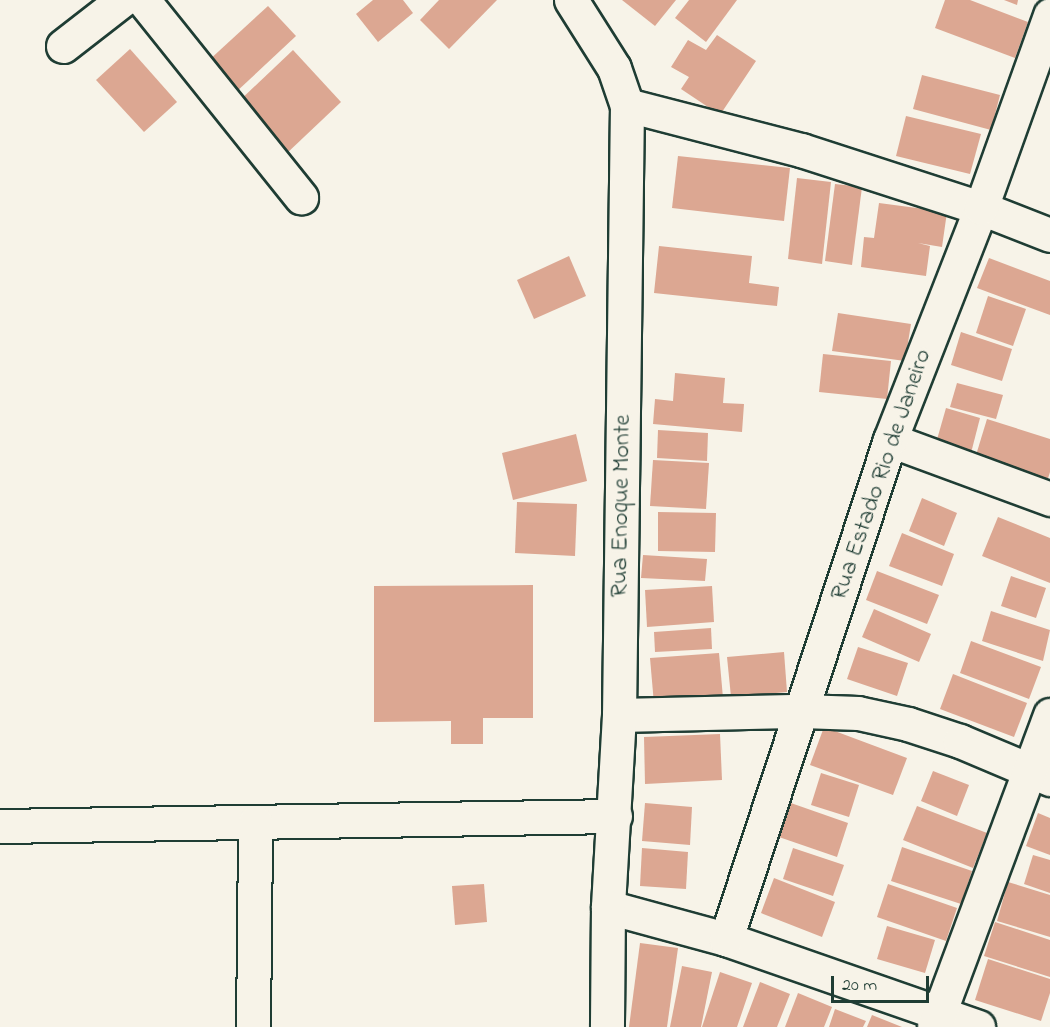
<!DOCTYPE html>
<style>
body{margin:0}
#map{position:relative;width:1050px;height:1027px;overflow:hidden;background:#f7f3e8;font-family:"Indie Flower",sans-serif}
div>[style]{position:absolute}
.building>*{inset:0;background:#dca792}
.roads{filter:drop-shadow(2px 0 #1f3d34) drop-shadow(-2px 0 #1f3d34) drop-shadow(0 2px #1f3d34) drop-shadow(0 -2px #1f3d34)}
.minor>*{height:33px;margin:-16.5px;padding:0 16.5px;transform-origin:16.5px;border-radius:16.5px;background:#f7f3e8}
.secondary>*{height:33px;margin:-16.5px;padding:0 16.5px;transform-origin:16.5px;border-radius:16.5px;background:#f7f3e8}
span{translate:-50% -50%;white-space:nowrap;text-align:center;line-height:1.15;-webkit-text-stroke:6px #f7f3e8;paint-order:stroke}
.street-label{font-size:24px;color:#1f3d34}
.scale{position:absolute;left:831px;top:976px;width:98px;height:27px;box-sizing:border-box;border:3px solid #1f3d34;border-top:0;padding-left:8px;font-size:18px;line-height:21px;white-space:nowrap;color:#1f3d34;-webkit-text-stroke:4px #f7f3e8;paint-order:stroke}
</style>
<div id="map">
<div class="building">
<div style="clip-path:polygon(373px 0,403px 0,413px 13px,378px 42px,356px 14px)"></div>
<div style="clip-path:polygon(439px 0,497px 0,449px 49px,420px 20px)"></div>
<div style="clip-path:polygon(622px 0,676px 0,655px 26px)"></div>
<div style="clip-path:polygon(689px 0,737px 0,706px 42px,675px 18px)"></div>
<div style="clip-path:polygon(945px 0,970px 0,1028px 22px,1015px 58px,935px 28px)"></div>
<div style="clip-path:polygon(1004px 0,1018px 0,1017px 5px)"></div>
<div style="clip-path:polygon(268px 6px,296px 36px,235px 93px,207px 62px)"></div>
<div style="clip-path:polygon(717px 35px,756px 61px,720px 115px,681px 89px,689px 77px,671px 67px,688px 40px,706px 50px)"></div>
<div style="clip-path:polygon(130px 49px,177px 102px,144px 132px,96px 80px)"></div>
<div style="clip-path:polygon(293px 50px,341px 102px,285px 155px,237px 103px)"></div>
<div style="clip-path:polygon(922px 75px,1000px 95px,991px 130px,913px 109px)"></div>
<div style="clip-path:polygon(906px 116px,981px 134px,970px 174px,896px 156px)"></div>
<div style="clip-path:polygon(678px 156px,790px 168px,784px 221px,672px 208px)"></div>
<div style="clip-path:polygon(797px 178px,831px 182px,822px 264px,788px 259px)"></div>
<div style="clip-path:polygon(835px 184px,862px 187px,852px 265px,825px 261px)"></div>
<div style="clip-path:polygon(879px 203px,947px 212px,942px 247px,918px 243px,930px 246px,926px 276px,861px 267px,864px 237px,874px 238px)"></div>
<div style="clip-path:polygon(659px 246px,752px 256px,749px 283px,779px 287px,777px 306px,654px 293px)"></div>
<div style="clip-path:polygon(569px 256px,586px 296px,534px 319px,517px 280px)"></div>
<div style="clip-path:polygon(989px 258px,1050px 281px,1050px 315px,977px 288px)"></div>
<div style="clip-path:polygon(988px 296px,1026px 309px,1013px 346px,976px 333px)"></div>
<div style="clip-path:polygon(838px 313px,911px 324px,905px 361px,832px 351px)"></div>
<div style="clip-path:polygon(961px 332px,1012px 349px,1002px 381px,951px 365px)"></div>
<div style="clip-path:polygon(823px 354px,891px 361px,887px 399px,819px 392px)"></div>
<div style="clip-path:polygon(675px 373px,725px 378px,723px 403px,744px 404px,742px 432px,653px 424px,655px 399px,673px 401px)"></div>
<div style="clip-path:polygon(957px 383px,1003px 395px,996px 419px,950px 407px)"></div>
<div style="clip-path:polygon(946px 408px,980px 418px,971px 453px,936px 443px)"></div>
<div style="clip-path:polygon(987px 419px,1050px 439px,1050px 472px,1045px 488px,973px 465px)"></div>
<div style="clip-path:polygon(658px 430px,708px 433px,707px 461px,657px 458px)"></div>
<div style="clip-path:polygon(576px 434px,587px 481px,513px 500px,502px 453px)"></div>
<div style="clip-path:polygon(653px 460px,709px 463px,706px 509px,650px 506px)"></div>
<div style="clip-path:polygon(922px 498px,957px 513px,944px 546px,909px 531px)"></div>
<div style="clip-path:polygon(517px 502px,577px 504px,575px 556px,515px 553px)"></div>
<div style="clip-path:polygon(658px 512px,716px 513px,715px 552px,658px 551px)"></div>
<div style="clip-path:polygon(998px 517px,1050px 538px,1050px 583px,982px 556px)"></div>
<div style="clip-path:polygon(902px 533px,954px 554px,942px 586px,889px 566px)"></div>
<div style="clip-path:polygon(643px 555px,707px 559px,705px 581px,641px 578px)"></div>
<div style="clip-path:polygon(877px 571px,939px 595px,927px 624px,866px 600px)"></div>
<div style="clip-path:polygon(1011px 576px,1046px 588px,1036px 618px,1001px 606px)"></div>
<div style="clip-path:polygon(533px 585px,533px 718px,483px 718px,483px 744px,451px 744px,451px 721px,374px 722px,374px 586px)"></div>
<div style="clip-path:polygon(712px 586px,714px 622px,647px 627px,645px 590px)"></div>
<div style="clip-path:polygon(874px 609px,931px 634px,919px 662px,862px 637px)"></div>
<div style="clip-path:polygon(991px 611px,1050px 630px,1043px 661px,982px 641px)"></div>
<div style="clip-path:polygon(711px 628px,712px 649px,655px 652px,654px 632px)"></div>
<div style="clip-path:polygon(971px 641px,1041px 667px,1029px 699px,960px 673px)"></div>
<div style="clip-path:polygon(858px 647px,908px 663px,897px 696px,847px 679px)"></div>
<div style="clip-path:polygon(784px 652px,787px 692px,731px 697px,727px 657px)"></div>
<div style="clip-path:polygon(719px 653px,723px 698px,654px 704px,650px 658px)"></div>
<div style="clip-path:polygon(953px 674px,1027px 703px,1014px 737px,940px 709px)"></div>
<div style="clip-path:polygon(824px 727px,907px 758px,893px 795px,810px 765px)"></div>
<div style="clip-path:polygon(720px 734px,722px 780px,645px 784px,644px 737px)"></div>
<div style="clip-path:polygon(933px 771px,969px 785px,957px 816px,921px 801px)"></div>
<div style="clip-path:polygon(821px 773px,859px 785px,849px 817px,811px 805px)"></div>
<div style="clip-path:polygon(788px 802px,848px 823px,837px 857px,776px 836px)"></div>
<div style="clip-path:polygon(645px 803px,692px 807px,690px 845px,642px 841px)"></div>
<div style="clip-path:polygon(917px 806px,987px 833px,973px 868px,903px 840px)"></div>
<div style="clip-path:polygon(1038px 813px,1050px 818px,1050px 855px,1026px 846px)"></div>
<div style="clip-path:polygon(902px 847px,972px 871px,961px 904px,891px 881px)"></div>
<div style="clip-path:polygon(642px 848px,688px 852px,686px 889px,640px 886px)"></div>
<div style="clip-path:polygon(793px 848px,844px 865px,833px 896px,783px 879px)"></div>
<div style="clip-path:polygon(1033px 855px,1050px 860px,1050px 893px,1024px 884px)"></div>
<div style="clip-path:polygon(774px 878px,835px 902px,822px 937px,761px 913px)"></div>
<div style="clip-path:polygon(1008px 882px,1050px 895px,1050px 937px,997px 921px)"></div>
<div style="clip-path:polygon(484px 884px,487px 922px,455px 925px,452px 886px)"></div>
<div style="clip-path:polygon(888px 884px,957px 908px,946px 941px,877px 917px)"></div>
<div style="clip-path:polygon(995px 922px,1050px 940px,1050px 977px,984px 956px)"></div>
<div style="clip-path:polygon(887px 926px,935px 940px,925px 973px,877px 959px)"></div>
<div style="clip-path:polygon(640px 943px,678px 948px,667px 1027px,629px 1027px)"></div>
<div style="clip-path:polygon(988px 959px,1050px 979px,1050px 993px,1041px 1021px,975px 1000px)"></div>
<div style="clip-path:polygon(682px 966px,712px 972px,701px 1027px,670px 1027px)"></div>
<div style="clip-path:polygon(720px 972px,752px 983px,737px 1027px,702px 1027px)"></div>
<div style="clip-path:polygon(760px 982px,790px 994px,777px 1027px,743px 1027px)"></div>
<div style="clip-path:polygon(798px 993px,832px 1007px,824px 1027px,785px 1027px)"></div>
<div style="clip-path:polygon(835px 1009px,866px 1021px,863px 1027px,829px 1027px)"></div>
<div style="clip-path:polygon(872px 1015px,902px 1027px,867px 1027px)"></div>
</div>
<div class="roads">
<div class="minor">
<div style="left:143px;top:0;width:253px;rotate:51.3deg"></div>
<div style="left:63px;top:46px;width:75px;rotate:-37.9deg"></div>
<div style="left:627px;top:105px;width:180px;rotate:14.5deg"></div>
<div style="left:801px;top:150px;width:189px;rotate:17.9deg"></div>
<div style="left:981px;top:208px;width:74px;rotate:21.4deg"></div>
<div style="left:890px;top:440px;width:171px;rotate:20.2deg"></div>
<div style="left:619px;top:715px;width:183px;rotate:-1.3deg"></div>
<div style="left:802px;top:711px;width:56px;rotate:2deg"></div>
<div style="left:858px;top:713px;width:51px;rotate:12.4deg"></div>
<div style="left:908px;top:724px;width:55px;rotate:18.1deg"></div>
<div style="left:960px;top:741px;width:98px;rotate:22.9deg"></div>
<div style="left:0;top:826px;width:615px;rotate:-0.93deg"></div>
<div style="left:608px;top:907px;width:122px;rotate:15.2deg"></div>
<div style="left:726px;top:939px;width:267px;rotate:19.2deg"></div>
<div style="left:726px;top:939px;width:525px;rotate:-71.81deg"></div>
<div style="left:890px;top:440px;width:249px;rotate:-68.6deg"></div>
<div style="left:981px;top:208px;width:205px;rotate:-70.3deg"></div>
<div style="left:253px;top:1027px;width:205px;rotate:-89.4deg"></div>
<div style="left:934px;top:1027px;width:333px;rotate:-69.6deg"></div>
</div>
<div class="secondary">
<div style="left:571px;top:0;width:80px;rotate:57.7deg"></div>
<div style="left:614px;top:68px;width:39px;rotate:71deg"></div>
<div style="left:627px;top:105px;width:610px;rotate:90.75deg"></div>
<div style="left:619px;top:715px;width:192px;rotate:93.3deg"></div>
<div style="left:608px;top:907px;width:120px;rotate:90.5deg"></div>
</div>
</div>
<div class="street-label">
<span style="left:882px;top:475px;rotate:-71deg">Rua Estado Rio de Janeiro</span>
<span style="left:622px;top:506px;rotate:-89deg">Rua Enoque Monte</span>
</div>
<div class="scale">20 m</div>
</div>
